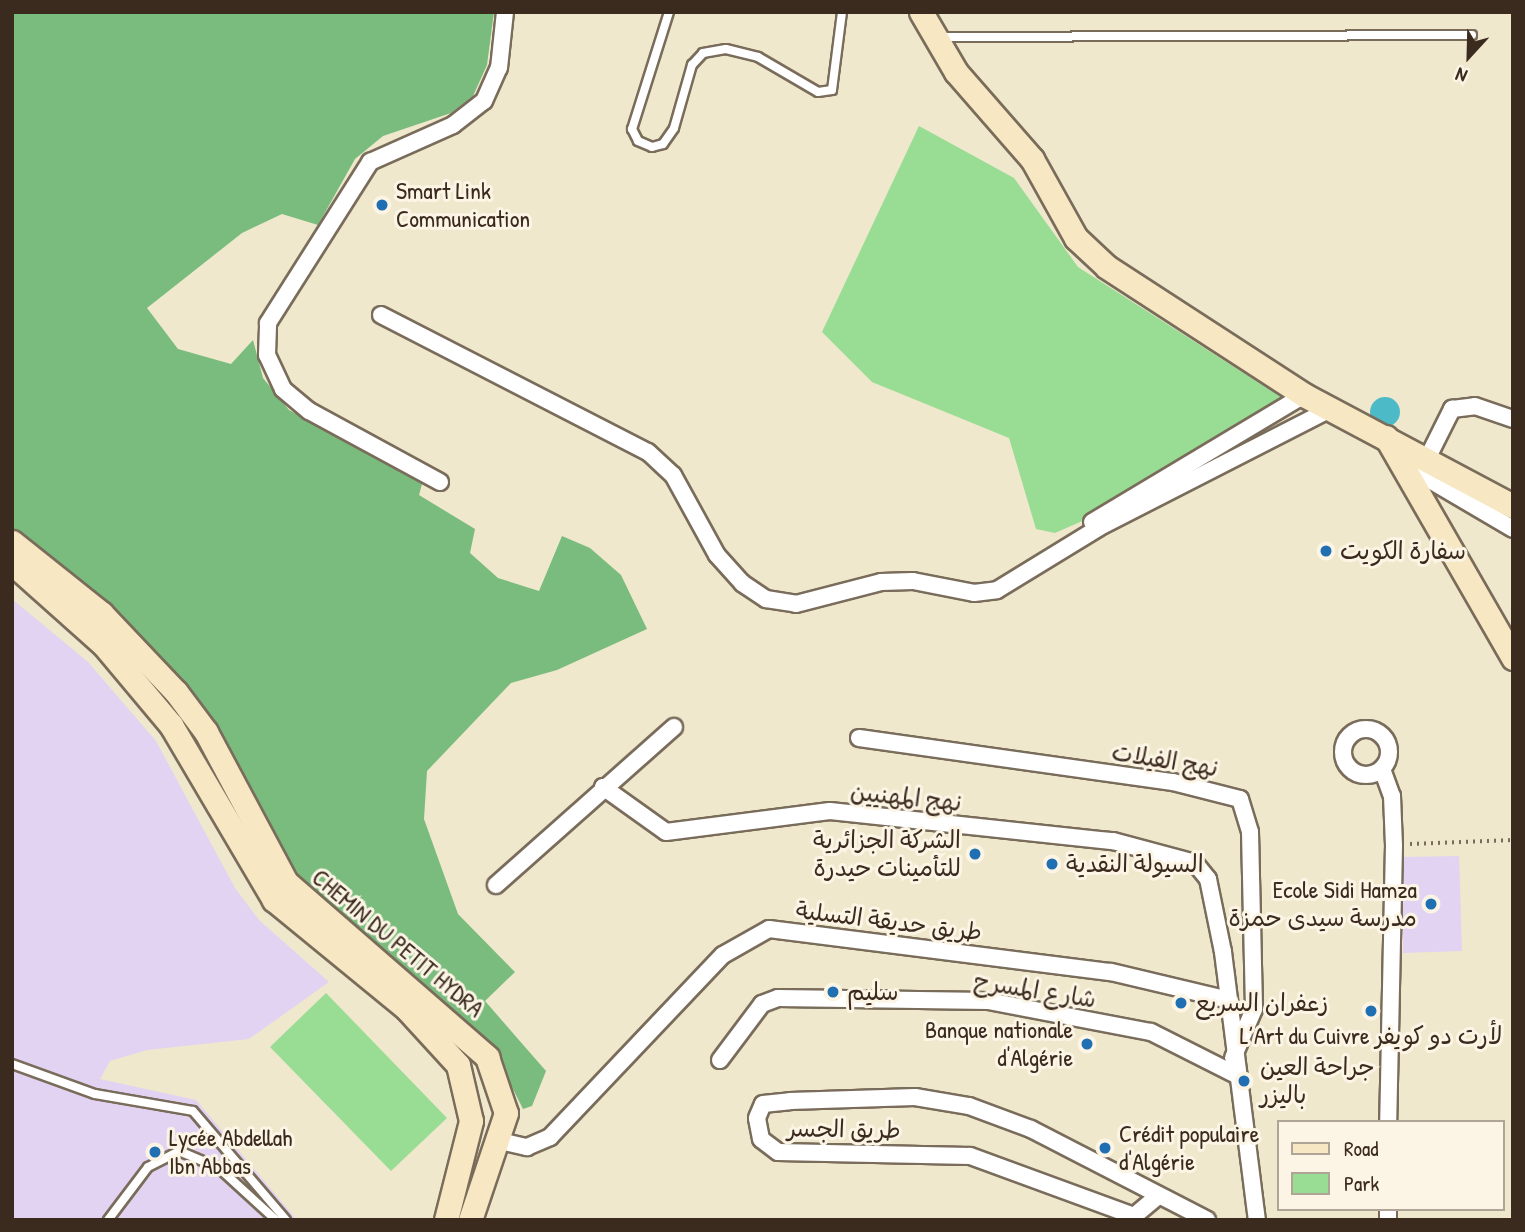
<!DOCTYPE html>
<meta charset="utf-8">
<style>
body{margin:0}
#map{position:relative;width:1525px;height:1232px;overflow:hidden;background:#efe8cc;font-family:"Patrick Hand","Playpen Sans Arabic",sans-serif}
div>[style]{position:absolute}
.built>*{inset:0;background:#e3d3f2}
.green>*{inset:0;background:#99dc94}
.forest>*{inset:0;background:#7abc7e}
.water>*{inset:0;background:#4dbbc7}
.round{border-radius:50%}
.path>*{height:3.5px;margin-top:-1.75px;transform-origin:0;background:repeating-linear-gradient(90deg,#7a6c5b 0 2px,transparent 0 7px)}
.roads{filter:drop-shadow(2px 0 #7a6c5b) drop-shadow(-2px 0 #7a6c5b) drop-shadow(0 2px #7a6c5b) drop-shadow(0 -2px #7a6c5b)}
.lane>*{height:8px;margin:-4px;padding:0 4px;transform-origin:4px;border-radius:4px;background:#fff}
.street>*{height:16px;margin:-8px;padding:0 8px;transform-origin:8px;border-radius:8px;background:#fff}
.street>.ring{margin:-8px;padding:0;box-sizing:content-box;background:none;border:16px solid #fff;border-radius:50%}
.secondary>*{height:23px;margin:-11.5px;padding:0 11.5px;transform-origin:11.5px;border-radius:11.5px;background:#f7e8c3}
.dots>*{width:19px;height:19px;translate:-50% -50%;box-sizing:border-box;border:4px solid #fcf5e5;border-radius:50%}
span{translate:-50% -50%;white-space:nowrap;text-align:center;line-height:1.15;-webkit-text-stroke:6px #fcf5e5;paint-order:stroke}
.poi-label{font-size:24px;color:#3b2a1e}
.left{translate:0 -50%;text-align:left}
.right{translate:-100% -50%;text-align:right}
.street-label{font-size:24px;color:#3b2a1e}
.frame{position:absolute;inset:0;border:14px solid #3b2a1e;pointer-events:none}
.legend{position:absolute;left:1277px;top:1120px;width:228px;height:91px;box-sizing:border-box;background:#fcf5e5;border:2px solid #afa495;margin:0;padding:9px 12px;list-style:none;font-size:21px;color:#3b2a1e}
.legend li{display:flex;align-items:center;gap:14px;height:35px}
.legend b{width:35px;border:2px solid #afa495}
.north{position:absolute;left:1434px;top:21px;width:70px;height:70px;-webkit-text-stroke:5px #fcf5e5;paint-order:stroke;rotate:202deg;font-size:19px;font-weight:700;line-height:28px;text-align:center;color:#3b2a1e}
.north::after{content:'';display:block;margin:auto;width:24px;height:32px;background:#3b2a1e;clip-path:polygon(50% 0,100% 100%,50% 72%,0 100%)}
</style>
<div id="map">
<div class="built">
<div style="clip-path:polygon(12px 599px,88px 662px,156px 741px,235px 888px,259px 920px,329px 982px,249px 1039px,147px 1050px,110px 1061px,100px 1079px,196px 1100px,297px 1220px,12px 1220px)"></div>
<div style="clip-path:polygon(1459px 856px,1462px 951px,1403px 953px,1401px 857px)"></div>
</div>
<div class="green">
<div style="clip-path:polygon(919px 126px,1014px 178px,1078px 267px,1284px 399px,1096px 515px,1055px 533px,1036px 529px,1009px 438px,872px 382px,822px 332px)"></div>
<div style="clip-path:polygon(326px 993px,447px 1118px,391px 1171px,270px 1047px)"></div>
</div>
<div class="forest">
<div style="clip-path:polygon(12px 12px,494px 12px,487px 65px,473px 96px,451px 113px,383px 136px,355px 159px,318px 225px,282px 214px,242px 233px,147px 308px,178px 349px,231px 364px,253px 340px,263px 378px,289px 410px,422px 484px,419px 495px,475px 529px,470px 553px,498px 578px,539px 591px,562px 536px,590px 548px,621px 575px,647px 629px,557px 670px,511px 683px,427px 771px,424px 819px,458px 914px,515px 972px,485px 1001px,546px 1071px,532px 1106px,523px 1109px,499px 1061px,305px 897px,206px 732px,12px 542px)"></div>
</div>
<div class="water">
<div class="round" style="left:1370px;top:397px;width:30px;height:30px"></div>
</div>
<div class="path">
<div style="left:1410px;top:844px;width:103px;rotate:-2.2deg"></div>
</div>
<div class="roads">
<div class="lane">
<div style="left:669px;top:12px;width:123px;rotate:107.5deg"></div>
<div style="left:632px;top:129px;width:13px;rotate:63deg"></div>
<div style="left:638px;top:141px;width:15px;rotate:23deg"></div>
<div style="left:652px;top:147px;width:11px;rotate:-15deg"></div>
<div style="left:663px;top:144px;width:19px;rotate:-55deg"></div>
<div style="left:674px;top:128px;width:66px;rotate:-74.1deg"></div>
<div style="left:692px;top:65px;width:16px;rotate:-47deg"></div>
<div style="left:703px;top:53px;width:23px;rotate:-10deg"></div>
<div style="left:726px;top:49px;width:33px;rotate:14deg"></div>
<div style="left:758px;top:57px;width:69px;rotate:30.3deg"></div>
<div style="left:818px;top:92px;width:14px;rotate:-8deg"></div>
<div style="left:832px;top:90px;width:79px;rotate:-82.7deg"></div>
<div style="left:939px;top:37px;width:533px;rotate:-0.21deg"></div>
<div style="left:12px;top:1064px;width:88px;rotate:19.9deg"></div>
<div style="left:95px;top:1094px;width:99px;rotate:9.8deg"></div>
<div style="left:193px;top:1111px;width:143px;rotate:49.5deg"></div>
<div style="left:108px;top:1220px;width:66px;rotate:-53deg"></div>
<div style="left:148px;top:1167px;width:35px;rotate:-27deg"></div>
<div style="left:179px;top:1151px;width:43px;rotate:23deg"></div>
<div style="left:219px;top:1168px;width:77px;rotate:42.4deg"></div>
</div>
<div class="street">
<div style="left:381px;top:315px;width:300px;rotate:27.2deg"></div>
<div style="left:648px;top:452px;width:34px;rotate:43deg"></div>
<div style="left:673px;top:475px;width:91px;rotate:61.2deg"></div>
<div style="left:717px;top:555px;width:38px;rotate:48deg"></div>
<div style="left:742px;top:583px;width:29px;rotate:34deg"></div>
<div style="left:766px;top:599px;width:30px;rotate:9deg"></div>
<div style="left:796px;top:604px;width:88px;rotate:-14.5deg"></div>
<div style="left:881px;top:582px;width:32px;rotate:-2deg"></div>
<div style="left:913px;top:581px;width:62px;rotate:11.1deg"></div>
<div style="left:974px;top:593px;width:23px;rotate:-7deg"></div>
<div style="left:997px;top:590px;width:119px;rotate:-31.5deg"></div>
<div style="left:1098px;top:528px;width:263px;rotate:-27.1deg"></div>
<div style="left:1413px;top:470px;width:116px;rotate:30.5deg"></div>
<div style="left:1420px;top:473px;width:72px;rotate:-63.4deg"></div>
<div style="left:1452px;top:409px;width:23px;rotate:-7deg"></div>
<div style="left:1475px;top:406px;width:40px;rotate:18.9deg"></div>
<div style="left:440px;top:482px;width:149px;rotate:-151.5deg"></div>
<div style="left:309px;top:411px;width:34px;rotate:-140deg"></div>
<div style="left:283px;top:389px;width:38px;rotate:-115deg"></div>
<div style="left:267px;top:355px;width:32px;rotate:-88deg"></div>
<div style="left:268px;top:323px;width:191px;rotate:-57.6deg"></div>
<div style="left:370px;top:162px;width:91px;rotate:-24deg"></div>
<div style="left:453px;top:125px;width:39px;rotate:-38deg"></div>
<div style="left:484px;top:101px;width:36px;rotate:-66deg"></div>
<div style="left:499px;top:68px;width:56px;rotate:-83.9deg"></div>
<div style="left:1092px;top:522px;width:247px;rotate:-30.9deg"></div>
<div class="ring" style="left:1343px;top:729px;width:30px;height:30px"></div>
<div style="left:859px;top:738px;width:317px;rotate:8deg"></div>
<div style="left:1173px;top:782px;width:69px;rotate:14.2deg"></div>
<div style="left:1240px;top:799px;width:34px;rotate:73deg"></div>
<div style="left:1250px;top:832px;width:177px;rotate:88.7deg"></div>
<div style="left:1254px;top:1009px;width:53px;rotate:113.2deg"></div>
<div style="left:1382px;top:769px;width:29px;rotate:70deg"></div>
<div style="left:1392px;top:796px;width:49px;rotate:87.7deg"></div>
<div style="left:1394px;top:845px;width:277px;rotate:91.2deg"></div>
<div style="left:603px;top:787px;width:77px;rotate:35.5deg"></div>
<div style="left:666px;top:832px;width:165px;rotate:-7.3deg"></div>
<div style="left:830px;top:811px;width:285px;rotate:6.1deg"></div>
<div style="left:1113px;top:841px;width:85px;rotate:15deg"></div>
<div style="left:1195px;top:863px;width:21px;rotate:51deg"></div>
<div style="left:1208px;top:879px;width:75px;rotate:78.4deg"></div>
<div style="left:1223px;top:952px;width:270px;rotate:82.8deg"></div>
<div style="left:496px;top:885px;width:238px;rotate:-41.6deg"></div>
<div style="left:720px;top:1060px;width:70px;rotate:-53.1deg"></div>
<div style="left:762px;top:1004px;width:17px;rotate:-21deg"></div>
<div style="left:778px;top:998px;width:210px;rotate:0.8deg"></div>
<div style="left:988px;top:1001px;width:166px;rotate:10.8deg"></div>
<div style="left:1151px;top:1032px;width:95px;rotate:26.8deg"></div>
<div style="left:500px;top:1141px;width:28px;rotate:13deg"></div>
<div style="left:527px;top:1147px;width:25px;rotate:-23deg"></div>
<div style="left:550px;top:1137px;width:251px;rotate:-46.5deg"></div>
<div style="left:723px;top:955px;width:53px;rotate:-29.5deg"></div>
<div style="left:769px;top:929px;width:345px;rotate:7.2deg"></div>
<div style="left:1111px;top:972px;width:121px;rotate:13.3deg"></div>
<div style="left:1158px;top:1196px;width:31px;rotate:140deg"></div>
<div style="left:1134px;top:1216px;width:175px;rotate:-159.9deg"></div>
<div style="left:970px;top:1156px;width:192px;rotate:-178.8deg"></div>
<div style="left:778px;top:1152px;width:21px;rotate:-143deg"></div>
<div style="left:761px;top:1139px;width:21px;rotate:-101deg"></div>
<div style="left:757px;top:1118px;width:15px;rotate:-67deg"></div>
<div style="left:763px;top:1104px;width:27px;rotate:-6deg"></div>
<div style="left:790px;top:1101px;width:125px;rotate:-1.8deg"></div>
<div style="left:915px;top:1097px;width:55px;rotate:9.5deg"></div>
<div style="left:969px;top:1106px;width:66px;rotate:20.4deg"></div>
<div style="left:1031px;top:1129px;width:198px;rotate:27.3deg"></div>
<div style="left:1388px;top:1209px;width:11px;rotate:90deg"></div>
</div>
<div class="secondary">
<div style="left:921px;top:12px;width:69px;rotate:59.7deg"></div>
<div style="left:956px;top:72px;width:116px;rotate:48.9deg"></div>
<div style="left:1032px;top:159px;width:90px;rotate:60.9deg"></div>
<div style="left:1076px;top:238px;width:42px;rotate:43.1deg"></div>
<div style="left:1107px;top:267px;width:235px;rotate:33deg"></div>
<div style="left:1304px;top:395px;width:237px;rotate:28deg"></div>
<div style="left:1386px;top:437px;width:255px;rotate:60.1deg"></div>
<div style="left:12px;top:542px;width:114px;rotate:38.6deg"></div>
<div style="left:101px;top:613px;width:109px;rotate:46.5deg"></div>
<div style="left:176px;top:692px;width:50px;rotate:53.1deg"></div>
<div style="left:206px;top:732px;width:170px;rotate:61.9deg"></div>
<div style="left:286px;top:882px;width:267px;rotate:41deg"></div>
<div style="left:487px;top:1057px;width:59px;rotate:71.3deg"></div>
<div style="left:506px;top:1113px;width:113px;rotate:108.6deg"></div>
<div style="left:12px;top:563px;width:122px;rotate:41.7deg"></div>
<div style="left:103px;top:644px;width:106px;rotate:50deg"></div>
<div style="left:171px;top:725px;width:203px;rotate:59.5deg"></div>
<div style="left:274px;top:900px;width:171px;rotate:39.3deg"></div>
<div style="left:406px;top:1008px;width:77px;rotate:47.6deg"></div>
<div style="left:458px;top:1065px;width:57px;rotate:76.9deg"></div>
<div style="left:471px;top:1121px;width:102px;rotate:104.2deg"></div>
</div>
</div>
<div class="dots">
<div style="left:382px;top:205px;background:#1f6fb2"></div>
<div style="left:1326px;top:551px;background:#1f6fb2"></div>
<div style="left:975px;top:854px;background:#1f6fb2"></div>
<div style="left:1052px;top:864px;background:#1f6fb2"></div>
<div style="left:1431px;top:904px;background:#1f6fb2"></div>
<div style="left:833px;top:992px;background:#1f6fb2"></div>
<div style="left:1181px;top:1003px;background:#1f6fb2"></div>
<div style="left:1371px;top:1011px;background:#1f6fb2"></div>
<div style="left:1087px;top:1044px;background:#1f6fb2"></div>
<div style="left:1244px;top:1081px;background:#1f6fb2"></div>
<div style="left:1105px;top:1148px;background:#1f6fb2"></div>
<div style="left:155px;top:1152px;background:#1f6fb2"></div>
</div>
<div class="poi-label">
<span class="left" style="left:396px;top:205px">Smart Link<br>Communication</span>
<span class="left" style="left:1340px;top:551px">سفارة الكويت</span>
<span class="right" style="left:961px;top:854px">الشركة الجزائرية<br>للتأمينات حيدرة</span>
<span class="left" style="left:1066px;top:864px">السيولة النقدية</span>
<span class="right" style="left:1417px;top:904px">Ecole Sidi Hamza<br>مدرسة سيدى حمزة</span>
<span class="left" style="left:847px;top:992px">سليم</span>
<span class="left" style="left:1195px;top:1003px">زعفران السريع</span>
<span class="right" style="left:1073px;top:1044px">Banque nationale<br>d'Algérie</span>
<span style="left:1371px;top:1036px">L’Art du Cuivre لأرت دو كويفر</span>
<span class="left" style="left:1260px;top:1081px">جراحة العين<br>باليزر</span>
<span class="left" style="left:1119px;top:1148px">Crédit populaire<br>d'Algérie</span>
<span class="left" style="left:169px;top:1152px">Lycée Abdellah<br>Ibn Abbas</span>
</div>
<div class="street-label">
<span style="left:1165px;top:760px;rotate:9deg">نهج الفيلات</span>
<span style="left:906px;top:797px;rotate:6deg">نهج المهنيين</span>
<span style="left:889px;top:921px;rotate:7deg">طريق حديقة التسلية</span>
<span style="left:398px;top:943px;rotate:40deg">CHEMIN DU PETIT HYDRA</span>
<span style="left:1035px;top:990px;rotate:9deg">شارع المسرح</span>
<span style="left:844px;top:1129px;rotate:1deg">طريق الجسر</span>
</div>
<div class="frame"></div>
<ul class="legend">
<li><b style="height:9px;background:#f7e8c3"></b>Road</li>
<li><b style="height:19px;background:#99dc94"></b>Park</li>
</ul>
<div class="north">N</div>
</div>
